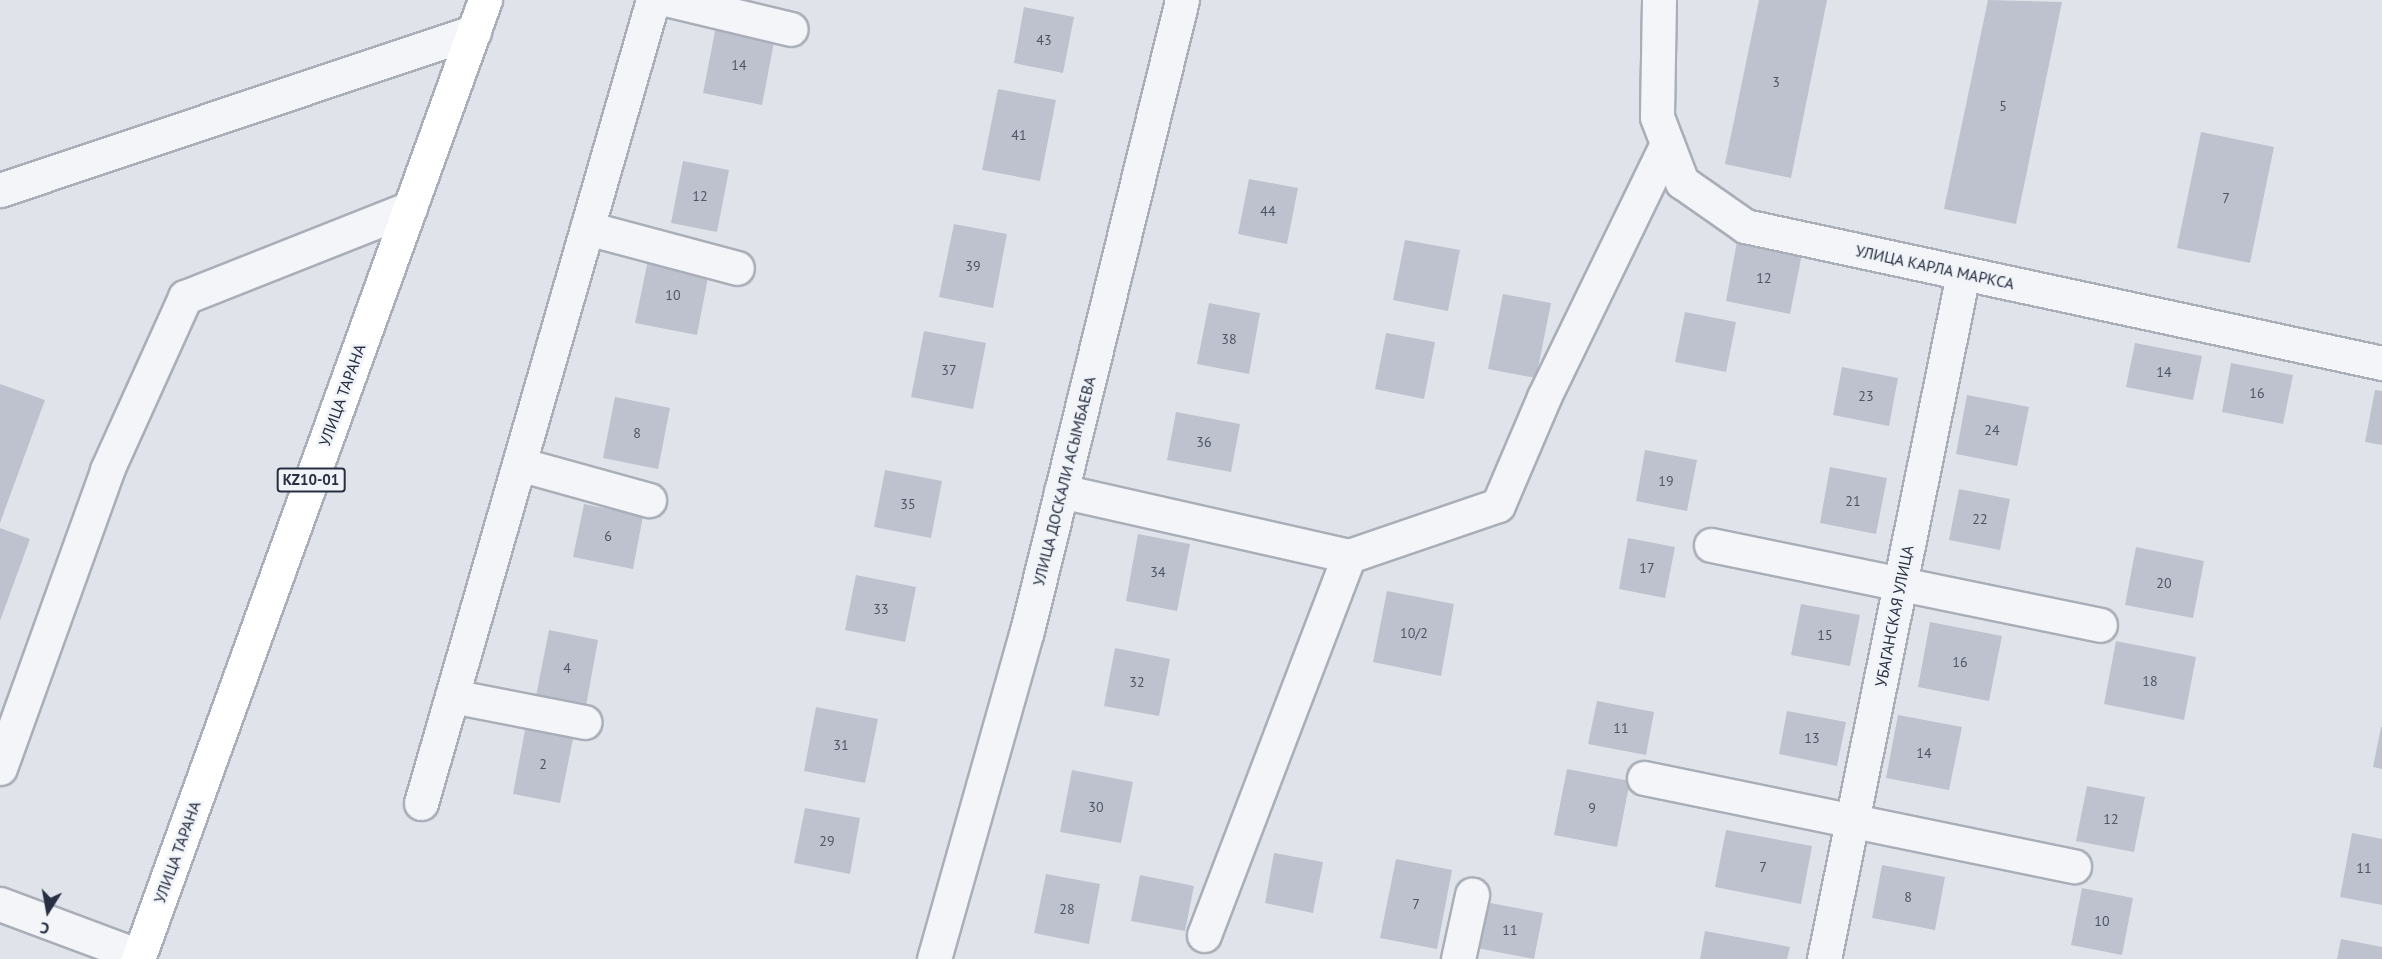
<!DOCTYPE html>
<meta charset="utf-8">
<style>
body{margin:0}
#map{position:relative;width:2382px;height:959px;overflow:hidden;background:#e0e4ea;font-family:"PT Sans",sans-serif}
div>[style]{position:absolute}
.building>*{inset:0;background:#bdc2ce}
.roads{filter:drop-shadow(2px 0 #a9aeb8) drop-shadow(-2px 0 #a9aeb8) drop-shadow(0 2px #a9aeb8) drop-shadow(0 -2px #a9aeb8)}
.minor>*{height:33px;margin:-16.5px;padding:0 16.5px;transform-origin:16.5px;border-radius:16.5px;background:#f4f5f8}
.major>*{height:33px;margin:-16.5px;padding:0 16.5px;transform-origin:16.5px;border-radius:16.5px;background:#fff}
span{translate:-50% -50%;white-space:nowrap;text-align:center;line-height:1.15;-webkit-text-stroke:5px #f0f3f7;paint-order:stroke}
.number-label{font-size:14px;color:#4d5466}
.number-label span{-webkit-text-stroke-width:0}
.shield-label span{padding:2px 4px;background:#f0f3f7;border:2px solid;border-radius:4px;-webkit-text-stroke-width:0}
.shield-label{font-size:15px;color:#282f43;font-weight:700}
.street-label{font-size:16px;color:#282f43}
.north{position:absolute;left:18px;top:881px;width:60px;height:60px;-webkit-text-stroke:4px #f0f3f7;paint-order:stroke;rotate:191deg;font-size:16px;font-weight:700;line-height:24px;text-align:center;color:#282f43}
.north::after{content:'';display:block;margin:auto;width:21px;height:27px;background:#282f43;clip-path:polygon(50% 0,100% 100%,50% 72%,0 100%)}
</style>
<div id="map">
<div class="building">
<div style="clip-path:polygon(1759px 0,1827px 0,1791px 178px,1725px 164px)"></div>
<div style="clip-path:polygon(1988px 0,2062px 2px,2016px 224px,1944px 209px)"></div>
<div style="clip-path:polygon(1024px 7px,1074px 17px,1063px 73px,1014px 63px)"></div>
<div style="clip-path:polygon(716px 26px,775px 37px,762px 105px,703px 93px)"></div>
<div style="clip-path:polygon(998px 89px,1056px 100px,1040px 181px,982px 170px)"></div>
<div style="clip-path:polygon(2201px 132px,2274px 147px,2250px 263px,2177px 248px)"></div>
<div style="clip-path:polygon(683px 161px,729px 170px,717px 232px,671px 223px)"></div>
<div style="clip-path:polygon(1249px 179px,1298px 188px,1287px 244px,1238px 234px)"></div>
<div style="clip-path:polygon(954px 224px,1007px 234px,993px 308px,939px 297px)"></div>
<div style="clip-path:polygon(1405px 240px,1460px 250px,1448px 311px,1393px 300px)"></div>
<div style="clip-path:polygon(1737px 242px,1802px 254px,1790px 314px,1726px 301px)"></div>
<div style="clip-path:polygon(649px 255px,710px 267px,697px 335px,635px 323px)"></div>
<div style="clip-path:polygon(1503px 294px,1551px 303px,1536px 378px,1488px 369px)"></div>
<div style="clip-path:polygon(1209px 303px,1260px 313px,1249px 374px,1197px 364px)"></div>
<div style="clip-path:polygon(1685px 312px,1736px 322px,1726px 372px,1675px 362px)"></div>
<div style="clip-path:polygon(924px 331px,986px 343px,973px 409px,911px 397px)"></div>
<div style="clip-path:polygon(1386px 333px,1435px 342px,1424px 399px,1375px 389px)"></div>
<div style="clip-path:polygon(2135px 343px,2202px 356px,2193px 400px,2126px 387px)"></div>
<div style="clip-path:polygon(2231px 363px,2293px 375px,2283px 424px,2222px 412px)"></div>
<div style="clip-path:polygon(1842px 367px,1898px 378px,1889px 426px,1833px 415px)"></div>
<div style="clip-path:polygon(0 384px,45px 400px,0 523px)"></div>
<div style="clip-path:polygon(2375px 390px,2382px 391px,2382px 445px,2365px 442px)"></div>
<div style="clip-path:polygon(1967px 395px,2029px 407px,2017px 466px,1956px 454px)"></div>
<div style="clip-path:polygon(615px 397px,670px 408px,658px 469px,603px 458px)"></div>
<div style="clip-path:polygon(1176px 412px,1240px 424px,1231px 472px,1167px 460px)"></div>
<div style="clip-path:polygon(1645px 450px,1697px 460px,1687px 511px,1636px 501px)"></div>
<div style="clip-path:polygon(1830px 467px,1887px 478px,1876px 534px,1820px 523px)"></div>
<div style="clip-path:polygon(885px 470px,942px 481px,931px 538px,874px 527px)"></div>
<div style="clip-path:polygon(1959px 489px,2010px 499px,2000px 550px,1949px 540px)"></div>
<div style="clip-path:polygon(584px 504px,643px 516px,633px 569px,573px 557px)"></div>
<div style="clip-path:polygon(0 528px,30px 539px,0 621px)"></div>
<div style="clip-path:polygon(1138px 534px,1190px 544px,1177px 611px,1126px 601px)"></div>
<div style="clip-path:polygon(1628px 538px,1675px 547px,1665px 598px,1619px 589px)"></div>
<div style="clip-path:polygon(2136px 547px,2204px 561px,2193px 618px,2125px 605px)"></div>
<div style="clip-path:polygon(856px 575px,916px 587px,905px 642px,845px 630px)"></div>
<div style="clip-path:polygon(1387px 591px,1454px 604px,1441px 676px,1373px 662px)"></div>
<div style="clip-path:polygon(1801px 604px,1860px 615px,1850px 666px,1791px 655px)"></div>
<div style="clip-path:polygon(1930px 622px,2002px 636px,1989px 701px,1918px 687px)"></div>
<div style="clip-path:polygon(549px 630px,598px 640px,586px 706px,536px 696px)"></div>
<div style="clip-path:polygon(2116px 641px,2196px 657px,2184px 720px,2104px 704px)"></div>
<div style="clip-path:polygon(1115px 648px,1170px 659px,1159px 716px,1104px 706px)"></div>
<div style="clip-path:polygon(1597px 701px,1654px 712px,1646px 755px,1588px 744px)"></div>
<div style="clip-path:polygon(816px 707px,878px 719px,865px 783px,804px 771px)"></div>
<div style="clip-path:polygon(1787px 711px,1846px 722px,1837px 766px,1779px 754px)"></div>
<div style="clip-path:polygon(1898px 715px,1962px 727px,1949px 790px,1886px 778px)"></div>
<div style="clip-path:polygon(526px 725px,574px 734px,560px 803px,513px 794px)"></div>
<div style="clip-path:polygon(2381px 727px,2382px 727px,2382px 769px,2373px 767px)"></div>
<div style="clip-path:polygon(1567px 769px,1630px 781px,1617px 847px,1554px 835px)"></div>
<div style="clip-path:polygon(1072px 770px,1133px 782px,1121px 843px,1060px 832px)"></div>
<div style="clip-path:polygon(2087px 786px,2145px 797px,2134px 852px,2076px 841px)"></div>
<div style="clip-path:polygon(805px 808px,860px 818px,850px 874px,794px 863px)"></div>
<div style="clip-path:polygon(1726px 830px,1812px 846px,1801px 904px,1715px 887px)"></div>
<div style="clip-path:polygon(2352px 833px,2382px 839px,2382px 905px,2340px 897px)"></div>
<div style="clip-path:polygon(1274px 853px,1323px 862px,1313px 913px,1265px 903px)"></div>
<div style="clip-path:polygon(1396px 859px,1452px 870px,1437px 949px,1380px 938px)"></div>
<div style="clip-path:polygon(1882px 865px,1945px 877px,1935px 930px,1872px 918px)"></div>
<div style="clip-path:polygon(1046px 874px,1100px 884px,1089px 944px,1034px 933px)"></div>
<div style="clip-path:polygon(1140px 875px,1194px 886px,1185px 931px,1131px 921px)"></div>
<div style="clip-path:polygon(2082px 888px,2133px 898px,2122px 955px,2071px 945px)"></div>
<div style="clip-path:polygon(1485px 902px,1543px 913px,1534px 959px,1477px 948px)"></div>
<div style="clip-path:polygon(1705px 931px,1790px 947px,1787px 959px,1700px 959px)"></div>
<div style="clip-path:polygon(2341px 939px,2382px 947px,2382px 959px,2337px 959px)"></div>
</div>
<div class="roads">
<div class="minor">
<div style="left:670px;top:0;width:124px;rotate:13.5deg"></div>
<div style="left:1659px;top:0;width:117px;rotate:91deg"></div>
<div style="left:1657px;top:117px;width:70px;rotate:69deg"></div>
<div style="left:1682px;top:182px;width:77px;rotate:34.9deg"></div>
<div style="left:1745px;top:226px;width:652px;rotate:12.14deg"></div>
<div style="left:0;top:190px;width:500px;rotate:-18.5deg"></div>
<div style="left:587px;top:228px;width:155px;rotate:14.9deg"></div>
<div style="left:519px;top:464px;width:135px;rotate:15.5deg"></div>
<div style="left:1061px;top:491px;width:295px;rotate:12.7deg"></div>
<div style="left:1711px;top:545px;width:397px;rotate:11.6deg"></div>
<div style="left:452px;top:696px;width:135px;rotate:11.1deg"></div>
<div style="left:0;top:768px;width:317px;rotate:-70.2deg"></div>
<div style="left:107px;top:470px;width:190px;rotate:-65.7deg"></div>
<div style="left:185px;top:297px;width:242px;rotate:-21.6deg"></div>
<div style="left:1644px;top:778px;width:439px;rotate:11.6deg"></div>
<div style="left:421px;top:803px;width:836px;rotate:-73.89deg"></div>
<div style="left:0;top:904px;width:148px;rotate:20.5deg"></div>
<div style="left:1204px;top:935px;width:406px;rotate:-69.1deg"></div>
<div style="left:1349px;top:556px;width:157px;rotate:-18.9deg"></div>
<div style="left:1498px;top:505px;width:117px;rotate:-66.9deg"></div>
<div style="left:1544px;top:397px;width:281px;rotate:-64.1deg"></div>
<div style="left:934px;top:959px;width:341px;rotate:-74.2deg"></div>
<div style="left:1027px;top:631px;width:650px;rotate:-76.2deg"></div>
<div style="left:1458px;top:959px;width:66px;rotate:-77.7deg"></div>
<div style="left:1824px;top:959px;width:699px;rotate:-78.53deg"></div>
</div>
<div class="major">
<div style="left:138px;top:959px;width:1020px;rotate:-70.11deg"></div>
</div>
</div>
<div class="number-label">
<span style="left:1044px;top:40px">43</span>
<span style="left:739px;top:65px">14</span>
<span style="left:1776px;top:82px">3</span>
<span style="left:2003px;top:106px">5</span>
<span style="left:1019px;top:135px">41</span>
<span style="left:700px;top:196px">12</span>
<span style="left:2226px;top:198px">7</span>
<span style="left:1268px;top:211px">44</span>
<span style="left:973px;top:266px">39</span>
<span style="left:1764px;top:278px">12</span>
<span style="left:673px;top:295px">10</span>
<span style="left:1229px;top:339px">38</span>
<span style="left:949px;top:370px">37</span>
<span style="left:2164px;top:372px">14</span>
<span style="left:2257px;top:393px">16</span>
<span style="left:1866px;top:396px">23</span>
<span style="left:1992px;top:430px">24</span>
<span style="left:637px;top:433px">8</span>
<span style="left:1204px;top:442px">36</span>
<span style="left:1666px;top:481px">19</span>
<span style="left:1853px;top:501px">21</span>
<span style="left:908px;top:504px">35</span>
<span style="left:1980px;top:519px">22</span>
<span style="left:608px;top:536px">6</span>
<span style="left:1647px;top:568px">17</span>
<span style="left:1158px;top:572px">34</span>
<span style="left:2164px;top:583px">20</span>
<span style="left:881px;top:609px">33</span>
<span style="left:1414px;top:633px">10/2</span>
<span style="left:1825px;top:635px">15</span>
<span style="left:1960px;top:662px">16</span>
<span style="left:567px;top:668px">4</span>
<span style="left:2150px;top:681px">18</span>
<span style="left:1137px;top:682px">32</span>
<span style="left:1621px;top:728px">11</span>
<span style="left:1812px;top:738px">13</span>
<span style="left:841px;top:745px">31</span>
<span style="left:1924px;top:753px">14</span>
<span style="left:543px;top:764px">2</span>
<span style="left:1096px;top:807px">30</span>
<span style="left:1592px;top:808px">9</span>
<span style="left:2111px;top:819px">12</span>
<span style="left:827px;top:841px">29</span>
<span style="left:1763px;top:867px">7</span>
<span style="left:2364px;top:868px">11</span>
<span style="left:1908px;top:897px">8</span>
<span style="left:1416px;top:904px">7</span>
<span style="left:1067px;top:909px">28</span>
<span style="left:2102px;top:921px">10</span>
<span style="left:1510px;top:930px">11</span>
</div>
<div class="shield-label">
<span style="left:311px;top:480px">KZ10-01</span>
</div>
<div class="street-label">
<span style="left:1935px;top:267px;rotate:12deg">УЛИЦА КАРЛА МАРКСА</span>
<span style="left:342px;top:395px;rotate:-70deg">УЛИЦА ТАРАНА</span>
<span style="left:1064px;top:481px;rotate:-76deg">УЛИЦА ДОСКАЛИ АСЫМБАЕВА</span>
<span style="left:1894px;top:616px;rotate:-79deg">УБАГАНСКАЯ УЛИЦА</span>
<span style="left:177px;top:852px;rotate:-70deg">УЛИЦА ТАРАНА</span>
</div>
<div class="north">С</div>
</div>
